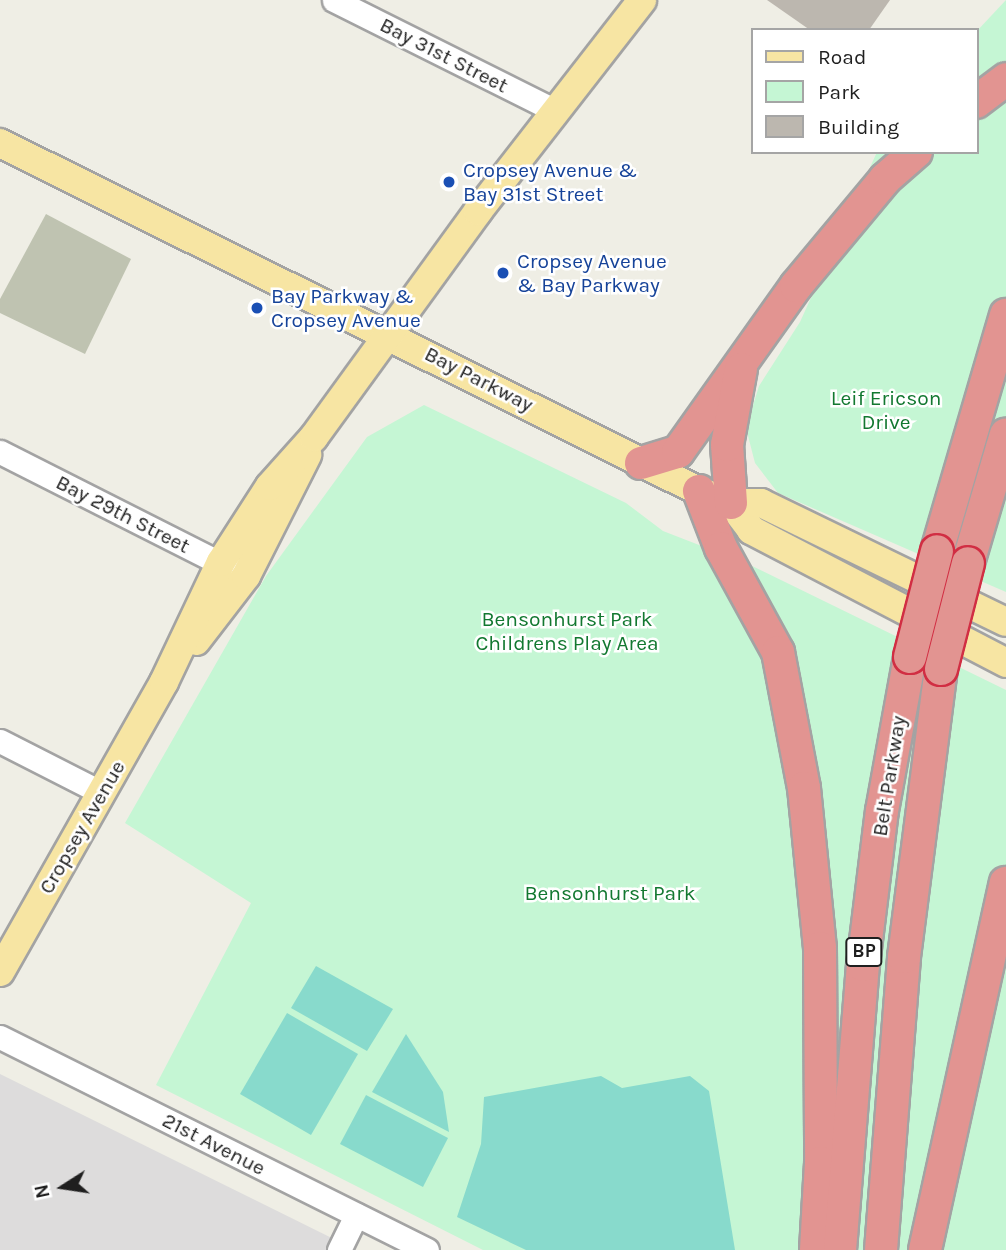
<!DOCTYPE html>
<style>
body{margin:0}
#map{position:relative;width:1006px;height:1250px;overflow:hidden;background:#efeee5;font-family:Karla,sans-serif}
div>[style]{position:absolute}
.residential>*{inset:0;background:#dddcdc}
.construction>*{inset:0;background:#bfc3b1}
.park>*{inset:0;background:#c5f6d4}
.pitch>*{inset:0;background:#88dacc}
.building>*{inset:0;background:#bcb7af}
.roads{filter:drop-shadow(2px 0 #a3a3a3) drop-shadow(-2px 0 #a3a3a3) drop-shadow(0 2px #a3a3a3) drop-shadow(0 -2px #a3a3a3)}
.minor>*{height:23px;margin:-11.5px;padding:0 11.5px;transform-origin:11.5px;border-radius:11.5px;background:#fff}
.major>*{height:28px;margin:-14px;padding:0 14px;transform-origin:14px;border-radius:14px;background:#f7e5a3}
.highway>*{height:32px;margin:-16px;padding:0 16px;transform-origin:16px;border-radius:16px;background:#e29491}
.bridges{filter:drop-shadow(2px 0 #d12e43) drop-shadow(-2px 0 #d12e43) drop-shadow(0 2px #d12e43) drop-shadow(0 -2px #d12e43)}
.highway-bridge>*{height:32px;margin:-16px;padding:0 16px;transform-origin:16px;border-radius:16px;background:#e29491}
.dots>*{width:19px;height:19px;translate:-50% -50%;box-sizing:border-box;border:4px solid #fff;border-radius:50%}
span{translate:-50% -50%;white-space:nowrap;text-align:center;line-height:1.15;-webkit-text-stroke:5px #fff;paint-order:stroke}
.shield-label span{padding:2px 5px;background:#fff;border:2px solid;border-radius:5px;-webkit-text-stroke-width:0}
.shield-label{font-size:19px;color:#1f1f1f;font-weight:700}
.street-label{font-size:21px;color:#1f1f1f}
.transit-label{font-size:21px;color:#164399}
.left{translate:0 -50%;text-align:left}
.park-label{font-size:21px;color:#127830}
.legend{position:absolute;left:751px;top:28px;width:228px;height:126px;box-sizing:border-box;background:#fff;border:2px solid #a5a5a5;margin:0;padding:9px 12px;list-style:none;font-size:21px;color:#1f1f1f}
.legend li{display:flex;align-items:center;gap:14px;height:35px}
.legend b{width:35px;border:2px solid #a5a5a5}
.north{position:absolute;left:28px;top:1152px;width:70px;height:70px;-webkit-text-stroke:5px #fff;paint-order:stroke;rotate:258deg;font-size:19px;font-weight:700;line-height:28px;text-align:center;color:#1f1f1f}
.north::after{content:'';display:block;margin:auto;width:24px;height:32px;background:#1f1f1f;clip-path:polygon(50% 0,100% 100%,50% 72%,0 100%)}
</style>
<div id="map">
<div class="residential">
<div style="clip-path:polygon(0 1074px,356px 1250px,0 1250px)"></div>
</div>
<div class="construction">
<div style="clip-path:polygon(46px 214px,131px 259px,85px 354px,0 313px,0 299px)"></div>
</div>
<div class="park">
<div style="clip-path:polygon(1006px 0,1006px 592px,778px 493px,755px 463px,746px 428px,759px 386px,800px 322px,877px 152px,976px 152px,976px 32px)"></div>
<div style="clip-path:polygon(424px 405px,626px 503px,663px 531px,748px 564px,1006px 690px,1006px 1250px,483px 1250px,156px 1085px,251px 903px,125px 823px,266px 576px,367px 437px)"></div>
</div>
<div class="pitch">
<div style="clip-path:polygon(316px 966px,393px 1009px,367px 1051px,291px 1008px)"></div>
<div style="clip-path:polygon(287px 1013px,358px 1054px,311px 1135px,240px 1094px)"></div>
<div style="clip-path:polygon(406px 1034px,443px 1092px,449px 1132px,372px 1092px)"></div>
<div style="clip-path:polygon(601px 1076px,622px 1088px,690px 1076px,709px 1091px,735px 1250px,526px 1250px,457px 1217px,481px 1144px,484px 1097px)"></div>
<div style="clip-path:polygon(366px 1095px,448px 1138px,423px 1187px,340px 1144px)"></div>
</div>
<div class="building">
<div style="clip-path:polygon(767px 0,890px 0,869px 30px,810px 30px)"></div>
</div>
<div class="roads">
<div class="minor">
<div style="left:334px;top:0;width:246px;rotate:26.6deg"></div>
<div style="left:0;top:452px;width:275px;rotate:26.8deg"></div>
<div style="left:0;top:741px;width:114px;rotate:27deg"></div>
<div style="left:0;top:1037px;width:477px;rotate:26.5deg"></div>
<div style="left:339px;top:1250px;width:39px;rotate:-64deg"></div>
</div>
<div class="major">
<div style="left:0;top:143px;width:781px;rotate:26.47deg"></div>
<div style="left:699px;top:491px;width:34px;rotate:21deg"></div>
<div style="left:731px;top:503px;width:30px"></div>
<div style="left:761px;top:503px;width:272px;rotate:25.9deg"></div>
<div style="left:731px;top:503px;width:34px;rotate:53deg"></div>
<div style="left:751px;top:530px;width:288px;rotate:27.5deg"></div>
<div style="left:196px;top:641px;width:82px;rotate:-52.4deg"></div>
<div style="left:246px;top:576px;width:136px;rotate:-63.2deg"></div>
<div style="left:0;top:972px;width:333px;rotate:-60.5deg"></div>
<div style="left:164px;top:682px;width:133px;rotate:-64.6deg"></div>
<div style="left:221px;top:562px;width:90px;rotate:-57.2deg"></div>
<div style="left:270px;top:486px;width:66px;rotate:-48.1deg"></div>
<div style="left:314px;top:437px;width:279px;rotate:-54deg"></div>
<div style="left:478px;top:211px;width:267px;rotate:-52.1deg"></div>
</div>
<div class="highway">
<div style="left:976px;top:102px;width:38px;rotate:-37deg"></div>
<div style="left:641px;top:463px;width:39px;rotate:-17deg"></div>
<div style="left:678px;top:452px;width:204px;rotate:-54.6deg"></div>
<div style="left:796px;top:286px;width:139px;rotate:-50.2deg"></div>
<div style="left:885px;top:179px;width:41px;rotate:-41.1deg"></div>
<div style="left:699px;top:491px;width:61px;rotate:68.9deg"></div>
<div style="left:721px;top:548px;width:119px;rotate:61.3deg"></div>
<div style="left:778px;top:652px;width:138px;rotate:79.2deg"></div>
<div style="left:804px;top:788px;width:161px;rotate:84.3deg"></div>
<div style="left:820px;top:948px;width:215px;rotate:89.7deg"></div>
<div style="left:821px;top:1163px;width:87px;rotate:93.3deg"></div>
<div style="left:731px;top:503px;width:58px;rotate:-93.9deg"></div>
<div style="left:727px;top:445px;width:77px;rotate:-79.6deg"></div>
<div style="left:937px;top:551px;width:246px;rotate:-73.7deg"></div>
<div style="left:968px;top:563px;width:134px;rotate:-73.6deg"></div>
<div style="left:840px;top:1250px;width:286px;rotate:-85.4deg"></div>
<div style="left:863px;top:965px;width:155px;rotate:-83deg"></div>
<div style="left:882px;top:811px;width:157px;rotate:-79.7deg"></div>
<div style="left:881px;top:1250px;width:294px;rotate:-85.5deg"></div>
<div style="left:904px;top:957px;width:290px;rotate:-82.7deg"></div>
<div style="left:925px;top:1250px;width:376px;rotate:-77.6deg"></div>
</div>
</div>
<div class="bridges">
<div class="highway-bridge">
<div style="left:910px;top:657px;width:109px;rotate:-75.7deg"></div>
<div style="left:941px;top:669px;width:109px;rotate:-75.7deg"></div>
</div>
</div>
<div class="dots">
<div style="left:449px;top:182px;background:#1a4fb4"></div>
<div style="left:503px;top:273px;background:#1a4fb4"></div>
<div style="left:257px;top:308px;background:#1a4fb4"></div>
</div>
<div class="shield-label">
<span style="left:864px;top:952px">BP</span>
</div>
<div class="street-label">
<span style="left:444px;top:55px;rotate:27deg">Bay 31st Street</span>
<span style="left:479px;top:379px;rotate:27deg">Bay Parkway</span>
<span style="left:123px;top:514px;rotate:27deg">Bay 29th Street</span>
<span style="left:889px;top:776px;rotate:-81deg">Belt Parkway</span>
<span style="left:82px;top:827px;rotate:-60deg">Cropsey Avenue</span>
<span style="left:214px;top:1144px;rotate:27deg">21st Avenue</span>
</div>
<div class="transit-label">
<span class="left" style="left:463px;top:182px">Cropsey Avenue &amp;<br>Bay 31st Street</span>
<span class="left" style="left:517px;top:273px">Cropsey Avenue<br>&amp; Bay Parkway</span>
<span class="left" style="left:271px;top:308px">Bay Parkway &amp;<br>Cropsey Avenue</span>
</div>
<div class="park-label">
<span style="left:886px;top:410px">Leif Ericson<br>Drive</span>
<span style="left:567px;top:631px">Bensonhurst Park<br>Childrens Play Area</span>
<span style="left:610px;top:893px">Bensonhurst Park</span>
</div>
<ul class="legend">
<li><b style="height:9px;background:#f7e5a3"></b>Road</li>
<li><b style="height:19px;background:#c5f6d4"></b>Park</li>
<li><b style="height:19px;background:#bcb7af"></b>Building</li>
</ul>
<div class="north">N</div>
</div>
